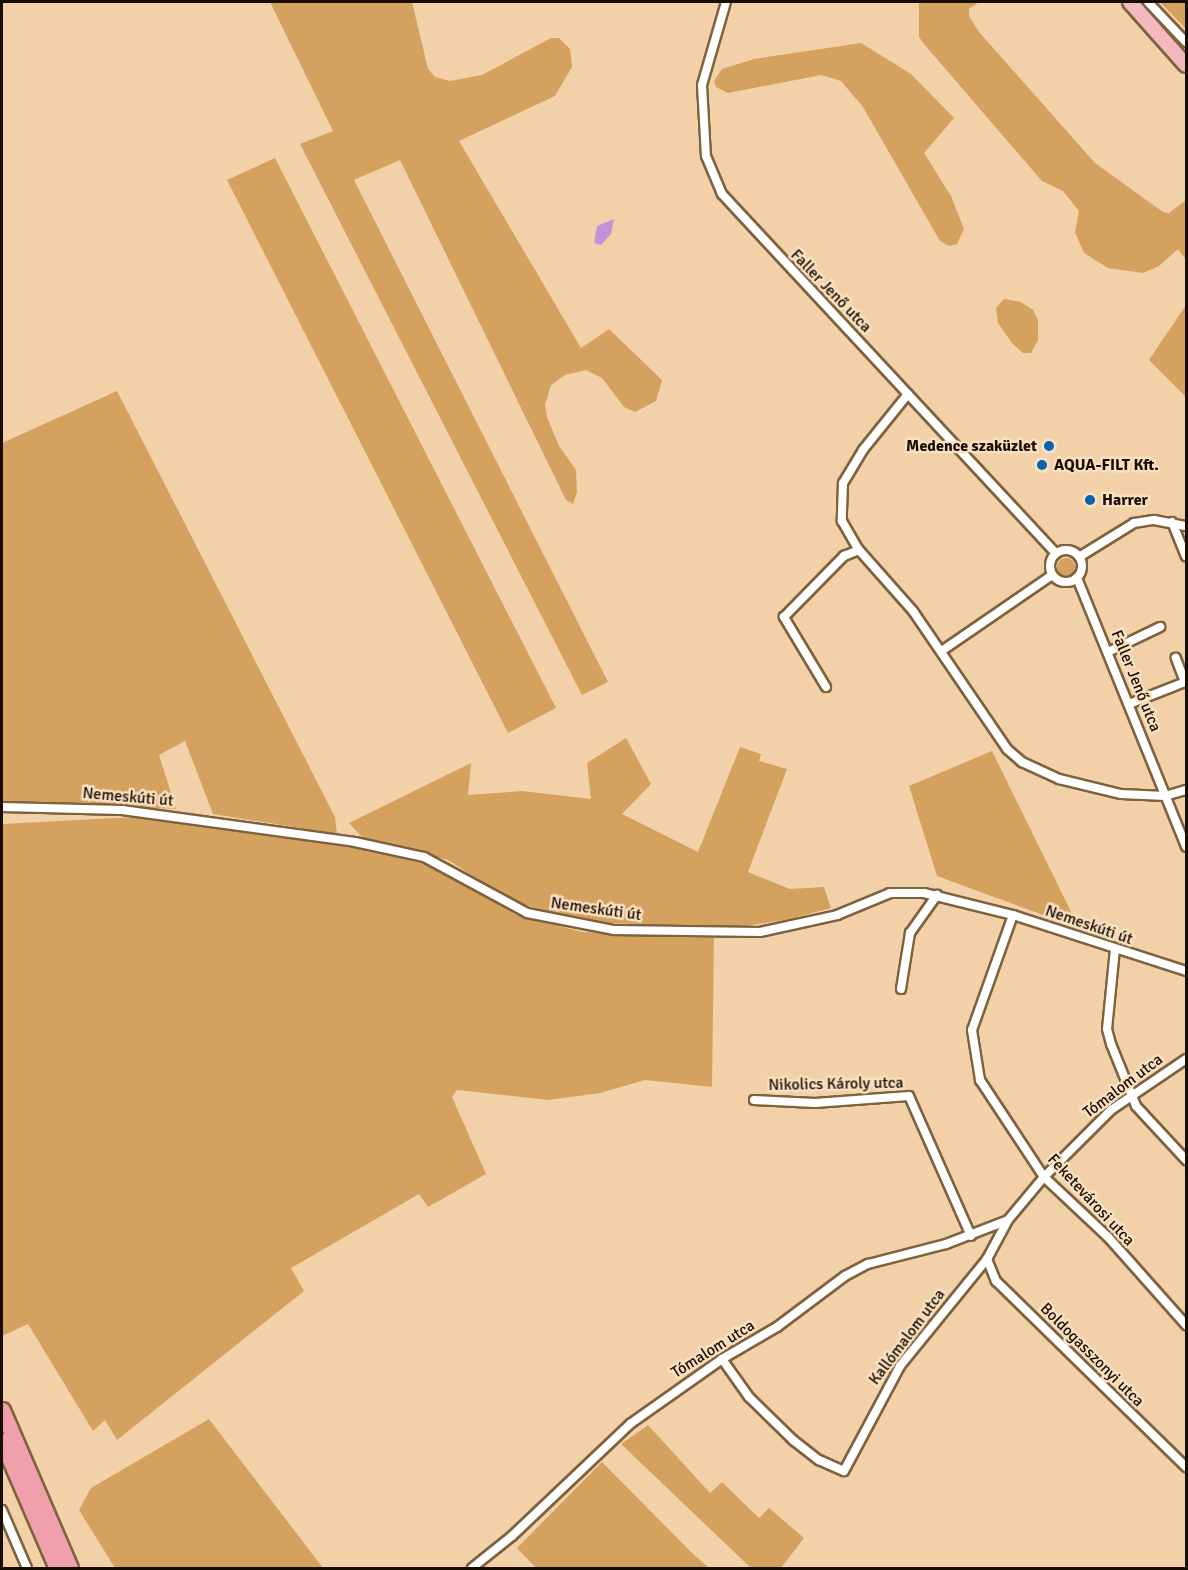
<!DOCTYPE html>
<meta charset="utf-8">
<style>
body{margin:0}
#map{position:relative;width:1188px;height:1570px;overflow:hidden;background:#f2d1a9;font-family:Signika,sans-serif}
div>[style]{position:absolute}
.green>*{inset:0;background:#d4a15f}
.round{border-radius:50%}
.water>*{inset:0;background:#bf95d8}
.roads{filter:drop-shadow(2px 0 #7e623d) drop-shadow(-2px 0 #7e623d) drop-shadow(0 2px #7e623d) drop-shadow(0 -2px #7e623d)}
.minor>*{height:8px;margin:-4px;padding:0 4px;transform-origin:4px;border-radius:4px;background:#fff}
.minor>.ring{margin:-4px;padding:0;box-sizing:content-box;background:none;border:8px solid #fff;border-radius:50%}
.primary>*{height:14px;margin:-7px;padding:0 7px;transform-origin:7px;border-radius:7px;background:#f4b8bf}
.trunk>*{height:15px;margin:-7.5px;padding:0 7.5px;transform-origin:7.5px;border-radius:7.5px;background:#f0a0aa}
.dots>*{width:16px;height:16px;translate:-50% -50%;box-sizing:border-box;border:3px solid #fae0c0;border-radius:50%}
span{translate:-50% -50%;white-space:nowrap;text-align:center;line-height:1.15;-webkit-text-stroke:5px #fae0c0;paint-order:stroke}
.street-label{font-size:16px;color:#180d02}
.poi-label{font-size:16px;color:#180d02;font-weight:700}
.right{translate:-100% -50%;text-align:right}
.left{translate:0 -50%;text-align:left}
.frame{position:absolute;inset:0;border:3px solid #180d02;pointer-events:none}
</style>
<div id="map">
<div class="green">
<div style="clip-path:polygon(270px 2px,412px 2px,428px 69px,435px 77px,450px 81px,482px 75px,551px 38px,559px 38px,570px 49px,572px 67px,555px 96px,459px 141px,581px 348px,609px 329px,662px 380px,656px 401px,635px 412px,624px 407px,602px 378px,586px 370px,565px 375px,551px 385px,545px 405px,547px 417px,559px 446px,576px 470px,577px 492px,573px 504px,566px 500px,400px 160px,354px 180px,608px 682px,582px 695px,300px 144px,333px 131px)"></div>
<div style="clip-path:polygon(919px 2px,979px 2px,969px 9px,969px 16px,979px 32px,1095px 163px,1163px 212px,1169px 213px,1186px 200px,1186px 260px,1178px 249px,1159px 266px,1143px 273px,1108px 268px,1084px 253px,1075px 232px,1079px 211px,1063px 191px,1042px 181px,924px 44px,919px 37px)"></div>
<div style="clip-path:polygon(1159px 2px,1186px 2px,1186px 29px,1161px 3px)"></div>
<div style="clip-path:polygon(861px 43px,911px 74px,954px 118px,924px 153px,951px 196px,964px 229px,957px 244px,949px 246px,940px 241px,863px 107px,841px 81px,821px 75px,728px 93px,716px 87px,714px 81px,722px 69px,754px 59px)"></div>
<div style="clip-path:polygon(275px 158px,556px 708px,508px 733px,227px 180px)"></div>
<div style="clip-path:polygon(1004px 299px,1021px 302px,1033px 310px,1038px 320px,1038px 340px,1031px 353px,1023px 353px,1012px 343px,998px 323px,996px 308px)"></div>
<div style="clip-path:polygon(1186px 305px,1186px 397px,1149px 360px)"></div>
<div style="clip-path:polygon(117px 391px,335px 817px,337px 834px,213px 814px,185px 741px,159px 755px,176px 809px,2px 801px,2px 443px)"></div>
<div class="round" style="left:1057px;top:558px;width:18px;height:18px"></div>
<div style="clip-path:polygon(626px 738px,651px 784px,622px 814px,698px 852px,740px 747px,761px 754px,759px 761px,787px 769px,748px 872px,790px 889px,824px 887px,831px 908px,790px 919px,739px 927px,606px 923px,550px 913px,509px 899px,448px 860px,363px 838px,349px 823px,471px 763px,468px 795px,522px 791px,591px 799px,587px 763px)"></div>
<div style="clip-path:polygon(992px 751px,1079px 928px,937px 876px,909px 786px)"></div>
<div style="clip-path:polygon(136px 817px,363px 848px,443px 869px,514px 914px,582px 932px,714px 938px,712px 1087px,645px 1080px,600px 1093px,548px 1100px,457px 1090px,452px 1097px,486px 1174px,428px 1207px,419px 1194px,291px 1268px,304px 1291px,117px 1440px,105px 1420px,93px 1431px,28px 1324px,2px 1336px,2px 824px)"></div>
<div style="clip-path:polygon(209px 1419px,323px 1568px,115px 1568px,79px 1510px,91px 1488px)"></div>
<div style="clip-path:polygon(648px 1425px,710px 1493px,722px 1482px,759px 1518px,769px 1508px,804px 1538px,781px 1568px,751px 1568px,621px 1444px)"></div>
<div style="clip-path:polygon(602px 1462px,691px 1552px,709px 1568px,536px 1568px,517px 1548px)"></div>
</div>
<div class="water">
<div style="clip-path:polygon(614px 219px,611px 234px,601px 245px,594px 243px,597px 226px)"></div>
</div>
<div class="roads">
<div class="minor">
<div style="left:726px;top:2px;width:86px;rotate:106.1deg"></div>
<div style="left:702px;top:85px;width:71px;rotate:86.8deg"></div>
<div style="left:706px;top:156px;width:41px;rotate:67.2deg"></div>
<div style="left:722px;top:194px;width:490px;rotate:47.1deg"></div>
<div style="left:1148px;top:2px;width:55px;rotate:46.5deg"></div>
<div style="left:908px;top:394px;width:72px;rotate:128.8deg"></div>
<div style="left:863px;top:450px;width:39px;rotate:121deg"></div>
<div style="left:843px;top:483px;width:38px;rotate:92deg"></div>
<div style="left:842px;top:521px;width:34px;rotate:60deg"></div>
<div style="left:859px;top:550px;width:81px;rotate:48.5deg"></div>
<div style="left:913px;top:611px;width:167px;rotate:55.7deg"></div>
<div style="left:1007px;top:749px;width:20px;rotate:41deg"></div>
<div style="left:1022px;top:762px;width:41px;rotate:24.7deg"></div>
<div style="left:1059px;top:779px;width:64px;rotate:13.6deg"></div>
<div style="left:1121px;top:794px;width:44px;rotate:2.6deg"></div>
<div style="left:1165px;top:796px;width:22px;rotate:-16deg"></div>
<div style="left:1172px;top:522px;width:37px;rotate:68deg"></div>
<div class="ring" style="left:1050px;top:550px;width:24px;height:24px"></div>
<div style="left:1079px;top:557px;width:65px;rotate:-31.7deg"></div>
<div style="left:1134px;top:523px;width:20px;rotate:-9deg"></div>
<div style="left:1154px;top:520px;width:33px;rotate:11deg"></div>
<div style="left:1077px;top:578px;width:290px;rotate:67.9deg"></div>
<div style="left:943px;top:650px;width:132px;rotate:-34.5deg"></div>
<div style="left:1108px;top:652px;width:58px;rotate:-25.7deg"></div>
<div style="left:826px;top:687px;width:82px;rotate:-121deg"></div>
<div style="left:784px;top:617px;width:86px;rotate:-45.5deg"></div>
<div style="left:844px;top:556px;width:16px;rotate:-22deg"></div>
<div style="left:1129px;top:704px;width:60px;rotate:-21.4deg"></div>
<div style="left:1185px;top:682px;width:26px;rotate:-111deg"></div>
<div style="left:2px;top:807px;width:120px;rotate:1.4deg"></div>
<div style="left:122px;top:810px;width:235px;rotate:7.8deg"></div>
<div style="left:355px;top:842px;width:71px;rotate:12.3deg"></div>
<div style="left:424px;top:857px;width:117px;rotate:28.5deg"></div>
<div style="left:527px;top:913px;width:89px;rotate:11.1deg"></div>
<div style="left:614px;top:930px;width:146px;rotate:0.8deg"></div>
<div style="left:760px;top:932px;width:79px;rotate:-12.4deg"></div>
<div style="left:837px;top:915px;width:57px;rotate:-22.5deg"></div>
<div style="left:890px;top:893px;width:34px"></div>
<div style="left:924px;top:893px;width:92px;rotate:13.9deg"></div>
<div style="left:1013px;top:915px;width:182px;rotate:17.9deg"></div>
<div style="left:1013px;top:915px;width:122px;rotate:109.6deg"></div>
<div style="left:972px;top:1030px;width:51px;rotate:80.9deg"></div>
<div style="left:980px;top:1080px;width:116px;rotate:56.6deg"></div>
<div style="left:1044px;top:1177px;width:88px;rotate:43.2deg"></div>
<div style="left:1108px;top:1237px;width:118px;rotate:48.4deg"></div>
<div style="left:1115px;top:949px;width:80px;rotate:95.7deg"></div>
<div style="left:1107px;top:1029px;width:16px;rotate:75deg"></div>
<div style="left:1111px;top:1044px;width:67px;rotate:68deg"></div>
<div style="left:1136px;top:1106px;width:74px;rotate:47.2deg"></div>
<div style="left:901px;top:989px;width:57px;rotate:-80.9deg"></div>
<div style="left:910px;top:933px;width:47px;rotate:-54.6deg"></div>
<div style="left:754px;top:1100px;width:61px;rotate:2.8deg"></div>
<div style="left:815px;top:1103px;width:94px;rotate:-4.3deg"></div>
<div style="left:909px;top:1096px;width:153px;rotate:66.1deg"></div>
<div style="left:987px;top:1259px;width:24px;rotate:68deg"></div>
<div style="left:996px;top:1281px;width:266px;rotate:44.4deg"></div>
<div style="left:722px;top:1359px;width:47px;rotate:54.6deg"></div>
<div style="left:749px;top:1397px;width:62px;rotate:44.3deg"></div>
<div style="left:793px;top:1440px;width:33px;rotate:38deg"></div>
<div style="left:819px;top:1460px;width:27px;rotate:24deg"></div>
<div style="left:844px;top:1471px;width:119px;rotate:-61.9deg"></div>
<div style="left:900px;top:1366px;width:138px;rotate:-50.9deg"></div>
<div style="left:987px;top:1259px;width:44px;rotate:-61.7deg"></div>
<div style="left:1008px;top:1220px;width:56px;rotate:-50.1deg"></div>
<div style="left:1044px;top:1177px;width:95px;rotate:-45deg"></div>
<div style="left:1111px;top:1110px;width:91px;rotate:-34.2deg"></div>
<div style="left:2px;top:1510px;width:63px;rotate:66.7deg"></div>
<div style="left:472px;top:1568px;width:51px;rotate:-38.7deg"></div>
<div style="left:512px;top:1536px;width:163px;rotate:-43.5deg"></div>
<div style="left:630px;top:1424px;width:113px;rotate:-35.2deg"></div>
<div style="left:722px;top:1359px;width:64px;rotate:-30.2deg"></div>
<div style="left:777px;top:1327px;width:85px;rotate:-36.9deg"></div>
<div style="left:845px;top:1276px;width:26px;rotate:-28deg"></div>
<div style="left:868px;top:1264px;width:81px;rotate:-14.4deg"></div>
<div style="left:946px;top:1244px;width:64px;rotate:-21deg"></div>
</div>
<div class="primary">
<div style="left:1130px;top:2px;width:84px;rotate:48.4deg"></div>
</div>
<div class="trunk">
<div style="left:2px;top:1410px;width:172px;rotate:66.7deg"></div>
<div style="left:2px;top:1441px;width:138px;rotate:66.6deg"></div>
</div>
</div>
<div class="dots">
<div style="left:1049px;top:446px;background:#0a62af"></div>
<div style="left:1042px;top:465px;background:#0a62af"></div>
<div style="left:1090px;top:500px;background:#0a62af"></div>
</div>
<div class="street-label">
<span style="left:831px;top:291px;rotate:46deg">Faller Jenő utca</span>
<span style="left:1136px;top:681px;rotate:68deg">Faller Jenő utca</span>
<span style="left:128px;top:797px;rotate:5deg">Nemeskúti út</span>
<span style="left:596px;top:909px;rotate:8deg">Nemeskúti út</span>
<span style="left:1089px;top:925px;rotate:19deg">Nemeskúti út</span>
<span style="left:836px;top:1084px;rotate:-1deg">Nikolics Károly utca</span>
<span style="left:1123px;top:1086px;rotate:-37deg">Tómalom utca</span>
<span style="left:1091px;top:1200px;rotate:47deg">Feketevárosi utca</span>
<span style="left:907px;top:1337px;rotate:-53deg">Kallómalom utca</span>
<span style="left:713px;top:1349px;rotate:-32deg">Tómalom utca</span>
<span style="left:1092px;top:1355px;rotate:45deg">Boldogasszonyi utca</span>
</div>
<div class="poi-label">
<span class="right" style="left:1037px;top:446px">Medence szaküzlet</span>
<span class="left" style="left:1054px;top:465px">AQUA-FILT Kft.</span>
<span class="left" style="left:1102px;top:500px">Harrer</span>
</div>
<div class="frame"></div>
</div>
